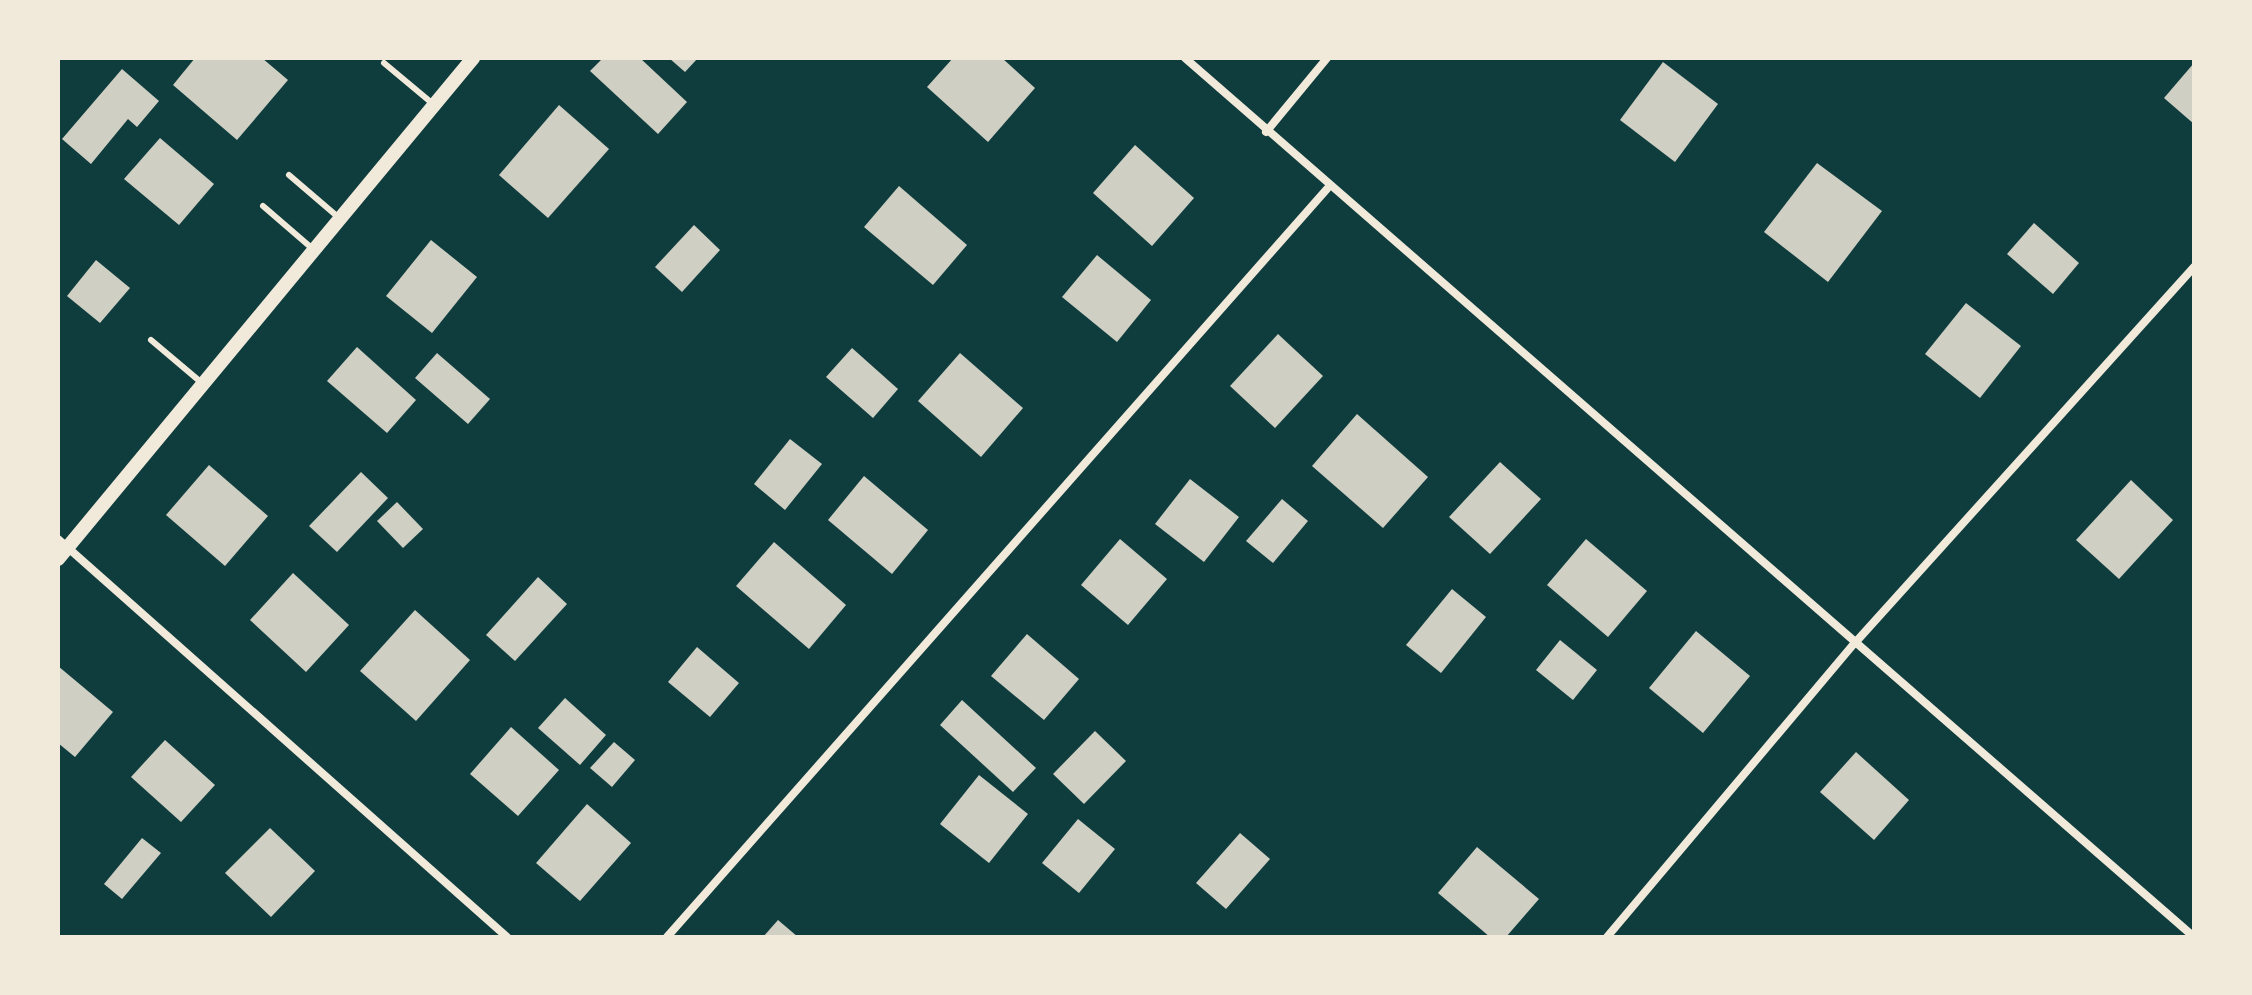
<!DOCTYPE html>
<style>
body{margin:0}
#map{position:relative;width:2252px;height:995px;overflow:hidden;background:#0f3d3e;font-family:"Roboto Condensed",sans-serif}
div>[style]{position:absolute}
.building>*{inset:0;background:#cfcfc3}
.service>*{height:6px;margin:-3px;padding:0 3px;transform-origin:3px;border-radius:3px;background:#f1e9da}
.minor>*{height:8px;margin:-4px;padding:0 4px;transform-origin:4px;border-radius:4px;background:#f1e9da}
.tertiary>*{height:14px;margin:-7px;padding:0 7px;transform-origin:7px;border-radius:7px;background:#f1e9da}
span{translate:-50% -50%;white-space:nowrap;text-align:center;line-height:1.15;-webkit-text-stroke:7px #f1e9da;paint-order:stroke}
.frame{position:absolute;inset:0;border:60px solid #f1e9da;pointer-events:none}
</style>
<div id="map">
<div class="building">
<div style="clip-path:polygon(195px 58px,262px 58px,288px 80px,237px 140px,173px 85px)"></div>
<div style="clip-path:polygon(603px 58px,640px 58px,687px 102px,658px 134px,590px 71px)"></div>
<div style="clip-path:polygon(669px 58px,698px 58px,685px 72px)"></div>
<div style="clip-path:polygon(953px 58px,1002px 58px,1035px 88px,988px 142px,927px 87px)"></div>
<div style="clip-path:polygon(1663px 62px,1718px 104px,1675px 162px,1620px 120px)"></div>
<div style="clip-path:polygon(2194px 63px,2194px 124px,2164px 98px)"></div>
<div style="clip-path:polygon(122px 69px,159px 101px,137px 127px,128px 119px,91px 164px,62px 139px)"></div>
<div style="clip-path:polygon(559px 105px,609px 149px,548px 218px,499px 175px)"></div>
<div style="clip-path:polygon(160px 138px,214px 184px,179px 225px,124px 179px)"></div>
<div style="clip-path:polygon(1135px 145px,1194px 198px,1152px 246px,1093px 193px)"></div>
<div style="clip-path:polygon(1817px 163px,1882px 211px,1828px 282px,1764px 232px)"></div>
<div style="clip-path:polygon(899px 186px,967px 245px,933px 285px,864px 227px)"></div>
<div style="clip-path:polygon(2034px 223px,2079px 263px,2053px 294px,2007px 254px)"></div>
<div style="clip-path:polygon(694px 225px,720px 250px,682px 292px,655px 267px)"></div>
<div style="clip-path:polygon(431px 240px,477px 277px,432px 333px,386px 296px)"></div>
<div style="clip-path:polygon(1097px 255px,1151px 300px,1117px 342px,1062px 297px)"></div>
<div style="clip-path:polygon(96px 260px,130px 288px,100px 323px,67px 296px)"></div>
<div style="clip-path:polygon(1966px 303px,2021px 346px,1980px 398px,1925px 354px)"></div>
<div style="clip-path:polygon(1278px 334px,1323px 376px,1275px 428px,1230px 386px)"></div>
<div style="clip-path:polygon(357px 347px,416px 400px,387px 433px,327px 381px)"></div>
<div style="clip-path:polygon(852px 348px,898px 389px,873px 418px,826px 377px)"></div>
<div style="clip-path:polygon(437px 353px,490px 399px,468px 424px,415px 378px)"></div>
<div style="clip-path:polygon(960px 353px,1023px 408px,981px 457px,918px 401px)"></div>
<div style="clip-path:polygon(1357px 414px,1428px 477px,1383px 528px,1312px 466px)"></div>
<div style="clip-path:polygon(790px 439px,822px 464px,785px 510px,754px 484px)"></div>
<div style="clip-path:polygon(1500px 462px,1541px 499px,1490px 554px,1449px 517px)"></div>
<div style="clip-path:polygon(209px 465px,268px 516px,225px 566px,166px 515px)"></div>
<div style="clip-path:polygon(361px 472px,388px 498px,337px 552px,309px 526px)"></div>
<div style="clip-path:polygon(864px 476px,928px 530px,892px 574px,828px 520px)"></div>
<div style="clip-path:polygon(1190px 479px,1239px 517px,1204px 562px,1155px 524px)"></div>
<div style="clip-path:polygon(2131px 480px,2173px 520px,2119px 579px,2076px 540px)"></div>
<div style="clip-path:polygon(1282px 499px,1308px 521px,1273px 563px,1246px 541px)"></div>
<div style="clip-path:polygon(397px 502px,423px 529px,403px 548px,377px 521px)"></div>
<div style="clip-path:polygon(1120px 539px,1167px 579px,1128px 625px,1081px 585px)"></div>
<div style="clip-path:polygon(1586px 539px,1647px 591px,1608px 637px,1547px 585px)"></div>
<div style="clip-path:polygon(774px 542px,846px 605px,809px 649px,736px 586px)"></div>
<div style="clip-path:polygon(293px 573px,349px 625px,306px 672px,250px 620px)"></div>
<div style="clip-path:polygon(538px 577px,567px 604px,515px 661px,486px 635px)"></div>
<div style="clip-path:polygon(1452px 589px,1486px 617px,1441px 673px,1406px 645px)"></div>
<div style="clip-path:polygon(415px 610px,470px 660px,416px 721px,360px 671px)"></div>
<div style="clip-path:polygon(1696px 631px,1750px 676px,1703px 733px,1649px 688px)"></div>
<div style="clip-path:polygon(1027px 634px,1079px 679px,1044px 720px,991px 676px)"></div>
<div style="clip-path:polygon(1560px 640px,1597px 670px,1573px 700px,1536px 670px)"></div>
<div style="clip-path:polygon(697px 647px,739px 683px,710px 717px,668px 682px)"></div>
<div style="clip-path:polygon(58px 666px,113px 712px,75px 757px,58px 743px)"></div>
<div style="clip-path:polygon(565px 698px,606px 735px,580px 765px,538px 728px)"></div>
<div style="clip-path:polygon(962px 700px,1036px 768px,1013px 792px,940px 725px)"></div>
<div style="clip-path:polygon(511px 727px,559px 770px,518px 816px,470px 774px)"></div>
<div style="clip-path:polygon(1095px 731px,1126px 761px,1084px 804px,1053px 774px)"></div>
<div style="clip-path:polygon(165px 740px,215px 785px,181px 822px,131px 777px)"></div>
<div style="clip-path:polygon(614px 742px,635px 760px,612px 787px,590px 768px)"></div>
<div style="clip-path:polygon(1856px 752px,1909px 800px,1874px 840px,1820px 792px)"></div>
<div style="clip-path:polygon(979px 775px,1028px 814px,989px 863px,940px 824px)"></div>
<div style="clip-path:polygon(587px 804px,631px 843px,580px 901px,536px 863px)"></div>
<div style="clip-path:polygon(1078px 819px,1115px 849px,1079px 893px,1042px 863px)"></div>
<div style="clip-path:polygon(270px 828px,315px 871px,271px 917px,225px 873px)"></div>
<div style="clip-path:polygon(1240px 833px,1270px 859px,1226px 909px,1196px 883px)"></div>
<div style="clip-path:polygon(142px 838px,161px 853px,122px 899px,104px 884px)"></div>
<div style="clip-path:polygon(1477px 847px,1539px 899px,1506px 937px,1490px 937px,1438px 893px)"></div>
<div style="clip-path:polygon(778px 920px,798px 937px,763px 937px)"></div>
</div>
<div class="service">
<div style="left:384px;top:63px;width:64px;rotate:39.9deg"></div>
<div style="left:289px;top:175px;width:65px;rotate:40.6deg"></div>
<div style="left:263px;top:206px;width:67px;rotate:40.8deg"></div>
<div style="left:151px;top:340px;width:68px;rotate:40.2deg"></div>
</div>
<div class="minor">
<div style="left:1185px;top:58px;width:1338px;rotate:41.06deg"></div>
<div style="left:1266px;top:132px;width:96px;rotate:-50.5deg"></div>
<div style="left:58px;top:539px;width:600px;rotate:41.55deg"></div>
<div style="left:667px;top:937px;width:998px;rotate:-48.58deg"></div>
<div style="left:1607px;top:937px;width:383px;rotate:-49.9deg"></div>
<div style="left:1854px;top:644px;width:508px;rotate:-47.95deg"></div>
</div>
<div class="tertiary">
<div style="left:58px;top:559px;width:651px;rotate:-50.36deg"></div>
</div>
<div class="frame"></div>
</div>
